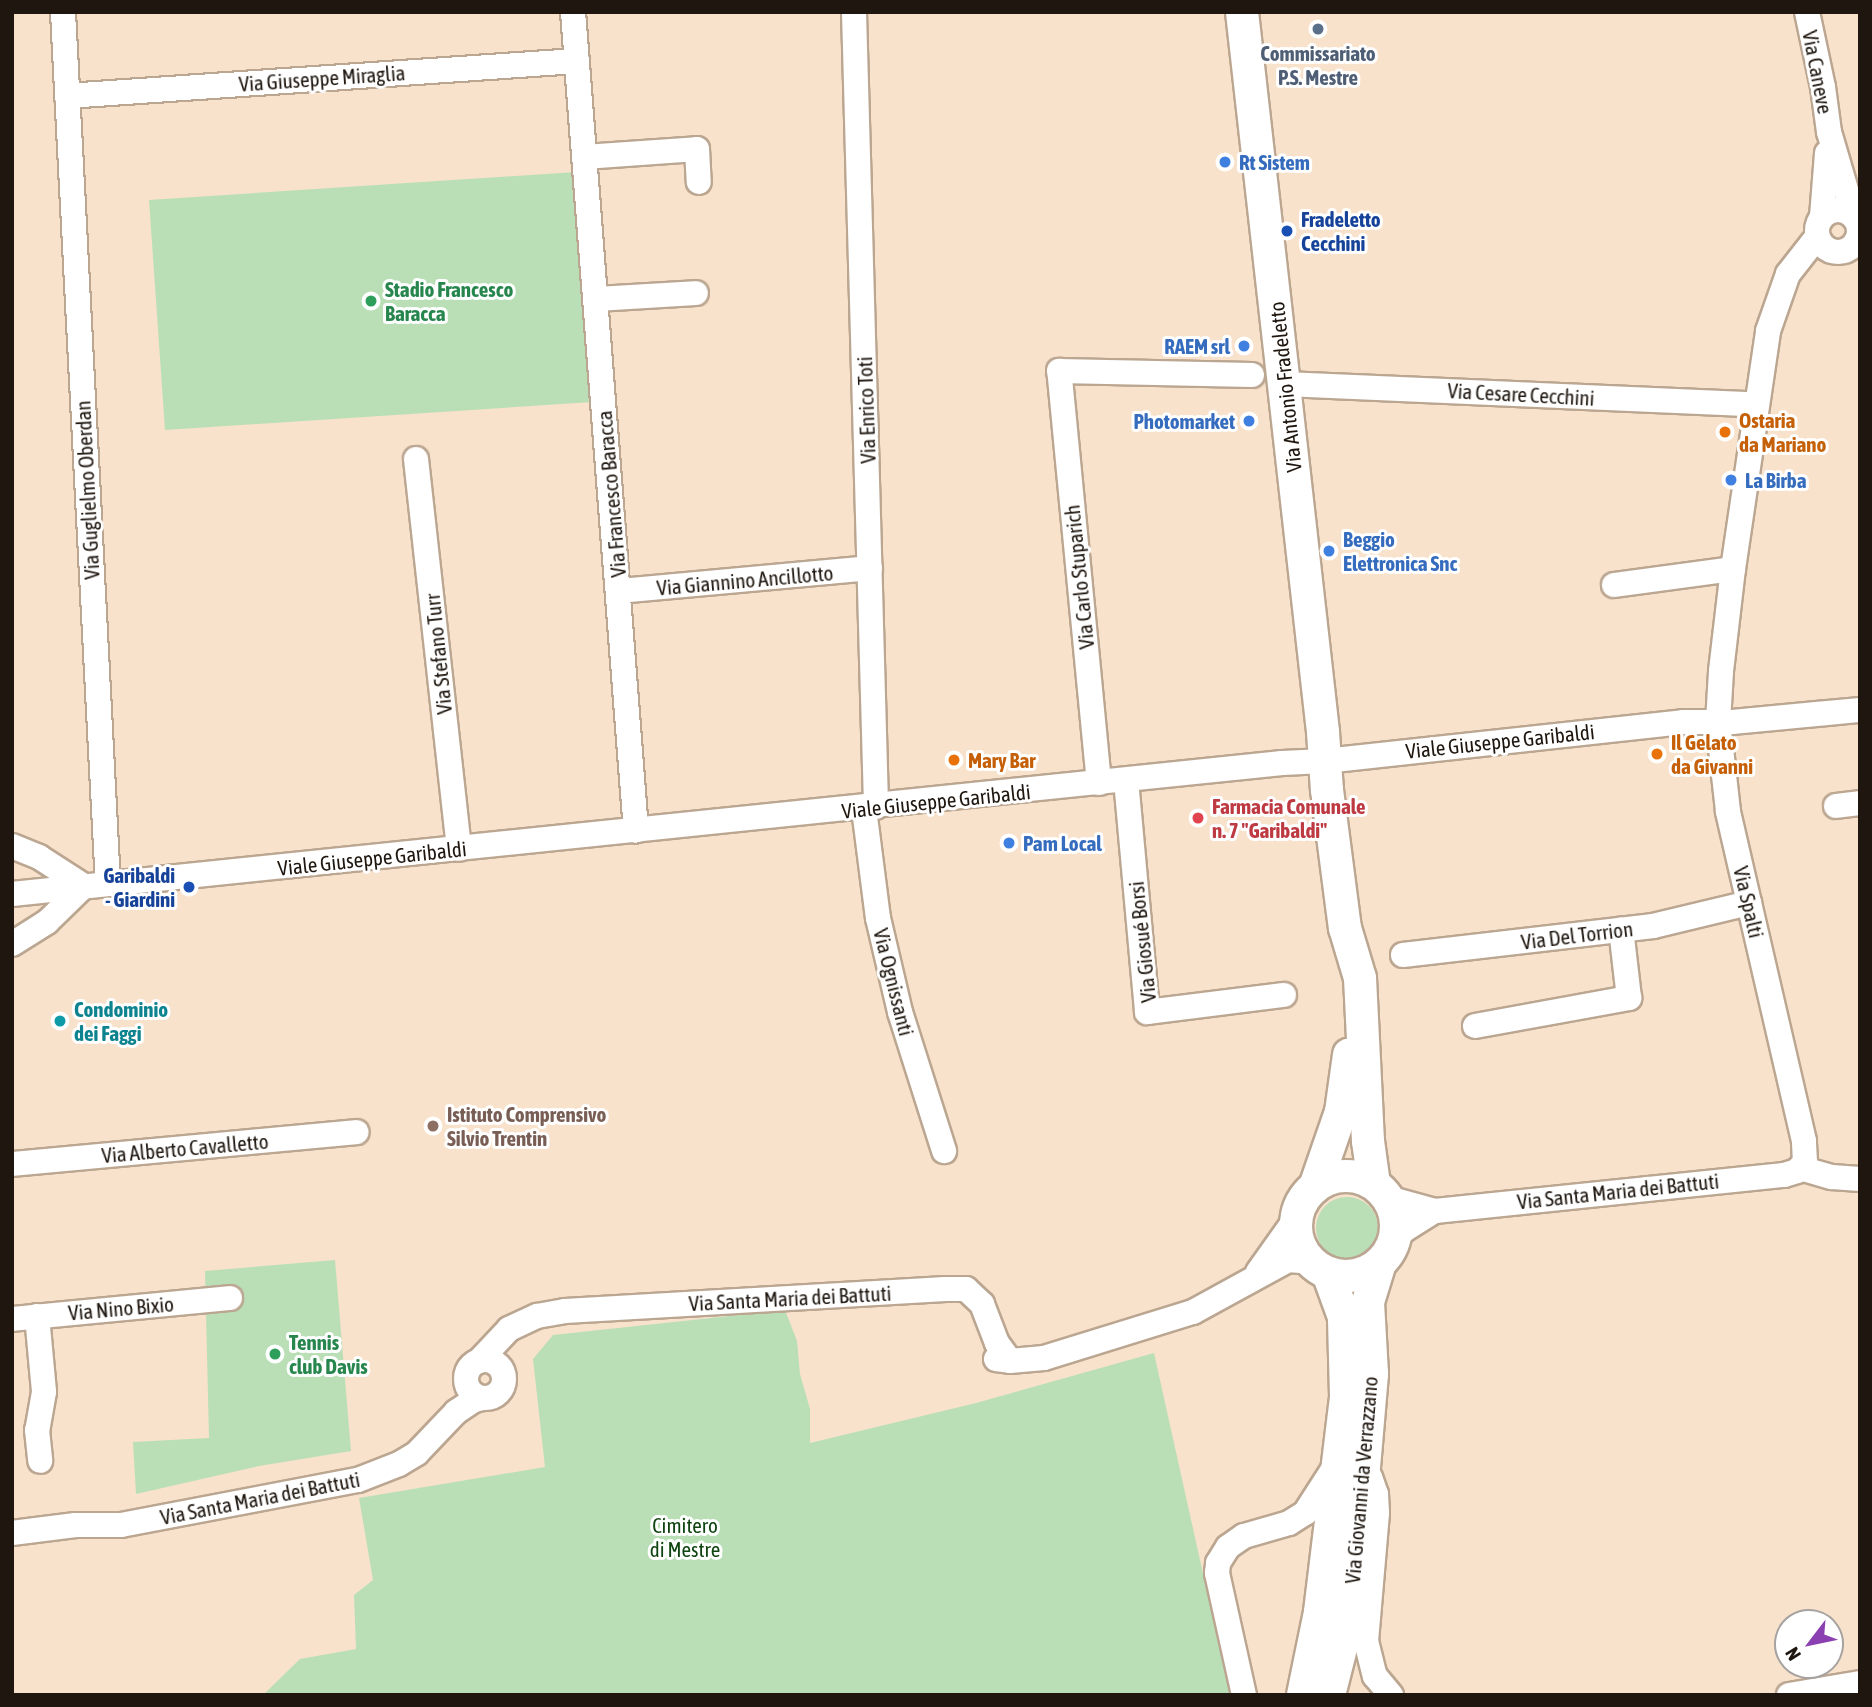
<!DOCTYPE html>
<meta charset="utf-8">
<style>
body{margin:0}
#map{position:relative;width:1872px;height:1707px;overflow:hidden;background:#f8e2cc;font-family:"Asap Condensed",sans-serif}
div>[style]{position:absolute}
.green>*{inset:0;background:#badfb7}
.round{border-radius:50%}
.roads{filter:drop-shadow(2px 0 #bba691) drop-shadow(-2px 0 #bba691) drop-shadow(0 2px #bba691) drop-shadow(0 -2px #bba691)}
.minor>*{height:24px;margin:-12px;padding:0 12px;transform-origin:12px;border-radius:12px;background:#fff}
.minor>.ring{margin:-12px;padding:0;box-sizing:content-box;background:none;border:24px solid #fff;border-radius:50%}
.major>*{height:32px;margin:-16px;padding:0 16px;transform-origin:16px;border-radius:16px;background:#fff}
.major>.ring{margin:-16px;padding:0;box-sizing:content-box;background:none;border:32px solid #fff;border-radius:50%}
.dots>*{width:19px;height:19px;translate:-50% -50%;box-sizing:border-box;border:4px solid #fff;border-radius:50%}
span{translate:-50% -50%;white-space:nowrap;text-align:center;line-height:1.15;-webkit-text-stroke:6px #fff;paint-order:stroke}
.service-label{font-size:21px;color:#4e5e75;font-weight:700}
.street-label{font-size:21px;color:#1e160f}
.shop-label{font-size:21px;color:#366cbe;font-weight:700}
.left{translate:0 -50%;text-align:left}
.right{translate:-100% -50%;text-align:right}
.transit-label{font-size:21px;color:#164399;font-weight:700}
.leisure-label{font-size:21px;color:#27864d;font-weight:700}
.food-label{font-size:21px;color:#c56008;font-weight:700}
.health-label{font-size:21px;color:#be3a42;font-weight:700}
.culture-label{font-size:21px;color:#0d838f;font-weight:700}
.education-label{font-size:21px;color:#785e54;font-weight:700}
.park-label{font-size:21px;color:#0e440f}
.frame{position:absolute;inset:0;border:14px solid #1e160f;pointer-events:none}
.north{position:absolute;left:1774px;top:1609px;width:70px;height:70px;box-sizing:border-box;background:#fff;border:2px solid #a5a29f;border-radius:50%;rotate:238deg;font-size:19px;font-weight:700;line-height:28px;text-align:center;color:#1e160f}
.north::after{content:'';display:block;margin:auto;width:24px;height:32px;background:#8b40b1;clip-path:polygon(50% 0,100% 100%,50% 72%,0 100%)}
</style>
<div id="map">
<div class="green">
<div style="clip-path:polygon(576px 172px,592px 402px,165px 430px,149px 200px)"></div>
<div class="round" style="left:1316px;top:1197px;width:62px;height:62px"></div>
<div style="clip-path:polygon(335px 1260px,351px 1451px,259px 1466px,136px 1494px,133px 1442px,209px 1438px,205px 1271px)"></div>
<div style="clip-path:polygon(785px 1310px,797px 1341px,800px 1374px,810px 1409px,810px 1443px,976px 1403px,1154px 1353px,1230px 1695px,263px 1695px,300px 1659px,356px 1649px,354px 1595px,373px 1580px,359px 1498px,545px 1467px,533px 1359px,553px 1335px)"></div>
</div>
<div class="roads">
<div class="minor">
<div style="left:63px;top:12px;width:873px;rotate:87.05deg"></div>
<div style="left:573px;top:12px;width:821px;rotate:85.6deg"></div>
<div style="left:854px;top:12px;width:795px;rotate:88.41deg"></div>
<div style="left:1807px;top:12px;width:77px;rotate:78deg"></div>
<div style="left:1823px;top:87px;width:45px;rotate:82.4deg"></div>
<div style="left:1829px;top:132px;width:89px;rotate:73.6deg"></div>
<div style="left:67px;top:96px;width:511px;rotate:-3.93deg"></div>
<div style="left:584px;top:157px;width:113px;rotate:-4deg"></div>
<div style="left:697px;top:149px;width:33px;rotate:87deg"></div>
<div class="ring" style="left:1817px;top:210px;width:18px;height:18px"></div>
<div style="left:1822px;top:217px;width:64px;rotate:-85.5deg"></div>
<div style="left:596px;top:299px;width:100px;rotate:-3.4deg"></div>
<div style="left:1285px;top:384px;width:472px;rotate:2.5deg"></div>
<div style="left:416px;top:459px;width:392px;rotate:83.7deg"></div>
<div style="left:1614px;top:585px;width:120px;rotate:-7.7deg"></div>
<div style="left:619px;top:591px;width:252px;rotate:-5.2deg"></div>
<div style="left:1126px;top:780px;width:233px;rotate:84.8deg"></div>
<div style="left:1147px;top:1012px;width:138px;rotate:-7.1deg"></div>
<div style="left:1099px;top:783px;width:414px;rotate:-95.5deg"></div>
<div style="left:1059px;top:371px;width:193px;rotate:1.2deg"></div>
<div style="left:1836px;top:806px;width:24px;rotate:-7deg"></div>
<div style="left:864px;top:809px;width:110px;rotate:82.7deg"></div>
<div style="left:878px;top:918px;width:97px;rotate:76.8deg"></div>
<div style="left:900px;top:1012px;width:146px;rotate:72.4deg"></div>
<div style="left:12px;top:846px;width:29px;rotate:22deg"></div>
<div style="left:39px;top:857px;width:54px;rotate:32.8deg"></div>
<div style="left:84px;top:886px;width:52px;rotate:135.8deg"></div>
<div style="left:47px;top:922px;width:41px;rotate:147.8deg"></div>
<div style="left:12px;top:894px;width:1277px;rotate:-5.89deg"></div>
<div style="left:1282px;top:763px;width:43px;rotate:-2.7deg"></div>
<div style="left:1325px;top:761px;width:360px;rotate:-6.2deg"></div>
<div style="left:1683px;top:722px;width:49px"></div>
<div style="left:1732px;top:722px;width:129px;rotate:-5.4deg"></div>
<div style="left:1403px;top:955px;width:252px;rotate:-6.6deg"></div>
<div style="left:1653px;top:926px;width:99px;rotate:-13.5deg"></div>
<div style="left:1475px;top:1026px;width:157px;rotate:-10.3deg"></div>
<div style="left:1629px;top:998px;width:69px;rotate:-96.6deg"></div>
<div style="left:12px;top:1164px;width:346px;rotate:-5.3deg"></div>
<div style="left:1800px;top:1168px;width:33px;rotate:16deg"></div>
<div style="left:1832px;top:1177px;width:28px;rotate:4deg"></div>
<div style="left:1388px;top:1198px;width:49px;rotate:15.5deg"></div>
<div style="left:1435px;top:1211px;width:351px;rotate:-5.9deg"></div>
<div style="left:1784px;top:1175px;width:14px;rotate:-17deg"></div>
<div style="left:1797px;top:1171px;width:12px;rotate:-48deg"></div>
<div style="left:1805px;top:1162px;width:21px;rotate:-93deg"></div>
<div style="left:1804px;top:1141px;width:339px;rotate:-103deg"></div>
<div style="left:1728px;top:811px;width:90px;rotate:-96.4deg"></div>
<div style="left:1718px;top:722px;width:51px;rotate:-86.6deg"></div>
<div style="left:1721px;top:671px;width:103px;rotate:-83.3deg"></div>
<div style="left:1733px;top:569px;width:241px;rotate:-81.6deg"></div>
<div style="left:1768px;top:331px;width:60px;rotate:-70.7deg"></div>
<div style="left:1788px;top:274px;width:47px;rotate:-51.9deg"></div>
<div style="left:1395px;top:1239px;width:13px;rotate:-45deg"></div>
<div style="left:1404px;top:1230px;width:36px;rotate:-32deg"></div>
<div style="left:1258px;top:1272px;width:67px;rotate:-54.7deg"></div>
<div style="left:37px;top:1316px;width:76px;rotate:84.7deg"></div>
<div style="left:44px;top:1392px;width:39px;rotate:100deg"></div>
<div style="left:37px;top:1430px;width:31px;rotate:84deg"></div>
<div style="left:12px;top:1319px;width:219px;rotate:-5.5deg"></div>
<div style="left:996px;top:1359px;width:14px;rotate:8deg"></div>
<div style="left:1010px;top:1361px;width:34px;rotate:-5deg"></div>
<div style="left:1044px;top:1358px;width:156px;rotate:-17.2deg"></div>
<div style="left:1193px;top:1312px;width:108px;rotate:-28.7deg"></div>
<div style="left:1288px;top:1260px;width:22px;rotate:5deg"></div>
<div class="ring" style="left:466px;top:1360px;width:14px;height:14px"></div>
<div style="left:479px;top:1361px;width:44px;rotate:-46.8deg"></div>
<div style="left:509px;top:1329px;width:31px;rotate:-25deg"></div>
<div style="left:537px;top:1316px;width:28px;rotate:-10deg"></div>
<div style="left:565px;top:1311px;width:381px;rotate:-3.3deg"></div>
<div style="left:945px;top:1289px;width:21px"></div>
<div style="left:966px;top:1289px;width:22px;rotate:43deg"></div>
<div style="left:982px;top:1304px;width:42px;rotate:69deg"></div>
<div style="left:997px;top:1343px;width:22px;rotate:54deg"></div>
<div style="left:1370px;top:1477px;width:18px;rotate:71deg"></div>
<div style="left:1376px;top:1494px;width:19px;rotate:87deg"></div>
<div style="left:1377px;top:1513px;width:128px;rotate:94.9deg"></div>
<div style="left:1366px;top:1641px;width:36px;rotate:76deg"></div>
<div style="left:1375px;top:1676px;width:25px;rotate:50deg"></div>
<div style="left:12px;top:1533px;width:64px;rotate:-7.2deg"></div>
<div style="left:75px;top:1525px;width:46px"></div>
<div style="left:121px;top:1525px;width:241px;rotate:-10.8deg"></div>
<div style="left:358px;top:1480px;width:44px;rotate:-21.3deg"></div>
<div style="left:399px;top:1464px;width:21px;rotate:-31deg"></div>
<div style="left:417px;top:1453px;width:57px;rotate:-46.4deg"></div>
<div style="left:456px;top:1412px;width:22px;rotate:-34deg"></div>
<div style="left:474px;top:1400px;width:9px;rotate:-13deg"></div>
<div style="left:1244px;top:1695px;width:125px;rotate:-102.5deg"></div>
<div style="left:1217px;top:1573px;width:10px;rotate:-84deg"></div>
<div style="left:1218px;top:1563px;width:19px;rotate:-58deg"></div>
<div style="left:1228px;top:1547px;width:19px;rotate:-35deg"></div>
<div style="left:1244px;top:1536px;width:47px;rotate:-16.1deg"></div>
<div style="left:1289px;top:1523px;width:19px;rotate:-32deg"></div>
<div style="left:1305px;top:1513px;width:54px;rotate:-57.2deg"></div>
<div style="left:1789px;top:1695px;width:72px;rotate:-9.6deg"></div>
</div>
<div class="major">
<div style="left:1242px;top:12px;width:725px;rotate:83.58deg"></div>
<div style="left:1323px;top:732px;width:58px;rotate:86.1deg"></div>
<div style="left:1327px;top:790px;width:139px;rotate:82.6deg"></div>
<div style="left:1345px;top:928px;width:52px;rotate:73.3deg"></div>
<div style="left:1360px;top:978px;width:163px;rotate:87.2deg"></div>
<div style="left:1368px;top:1141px;width:43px;rotate:82.1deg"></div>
<div class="ring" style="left:1296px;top:1176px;width:68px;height:68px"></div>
<div style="left:1315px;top:1187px;width:79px;rotate:-70.9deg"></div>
<div style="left:1341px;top:1112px;width:58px;rotate:-82deg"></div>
<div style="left:1303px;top:1695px;width:85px;rotate:-78.4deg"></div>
<div style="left:1320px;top:1612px;width:218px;rotate:-83.1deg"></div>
<div style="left:1346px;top:1396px;width:79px;rotate:-91.5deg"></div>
<div style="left:1344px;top:1317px;width:47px;rotate:-110deg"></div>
<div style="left:1329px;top:1695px;width:65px;rotate:-75.7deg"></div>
<div style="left:1345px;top:1632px;width:119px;rotate:-82.8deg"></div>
<div style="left:1360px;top:1514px;width:141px;rotate:-85.1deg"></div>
<div style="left:1372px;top:1374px;width:72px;rotate:-93.2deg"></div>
<div style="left:1368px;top:1302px;width:39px;rotate:-73deg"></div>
</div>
</div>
<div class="dots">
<div style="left:1318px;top:29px;background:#5c6f8a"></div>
<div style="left:1225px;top:162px;background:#3f7fe0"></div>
<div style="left:1287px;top:231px;background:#1a4fb4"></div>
<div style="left:371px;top:301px;background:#2e9e5b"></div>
<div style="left:1244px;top:346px;background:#3f7fe0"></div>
<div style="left:1249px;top:421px;background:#3f7fe0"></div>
<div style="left:1725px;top:432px;background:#e8710a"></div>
<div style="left:1731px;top:480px;background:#3f7fe0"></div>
<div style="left:1329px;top:551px;background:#3f7fe0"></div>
<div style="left:1657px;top:754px;background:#e8710a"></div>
<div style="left:954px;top:760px;background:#e8710a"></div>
<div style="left:1198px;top:818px;background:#e0444e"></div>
<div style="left:1009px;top:843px;background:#3f7fe0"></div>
<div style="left:189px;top:887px;background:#1a4fb4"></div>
<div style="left:60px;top:1021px;background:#0f9aa8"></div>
<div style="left:433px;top:1126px;background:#8d6e63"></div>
<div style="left:275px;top:1354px;background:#2e9e5b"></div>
</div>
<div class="service-label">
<span style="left:1318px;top:65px">Commissariato<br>P.S. Mestre</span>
</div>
<div class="street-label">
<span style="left:1818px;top:72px;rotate:79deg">Via Caneve</span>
<span style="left:322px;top:78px;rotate:-4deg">Via Giuseppe Miraglia</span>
<span style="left:1285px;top:387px;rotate:-96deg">Via Antonio Fradeletto</span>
<span style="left:1521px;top:394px;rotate:3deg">Via Cesare Cecchini</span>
<span style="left:866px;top:410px;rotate:-92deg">Via Enrico Toti</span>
<span style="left:87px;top:490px;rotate:-93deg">Via Guglielmo Oberdan</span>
<span style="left:611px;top:494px;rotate:-95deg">Via Francesco Baracca</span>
<span style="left:1079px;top:577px;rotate:-96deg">Via Carlo Stuparich</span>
<span style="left:745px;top:580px;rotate:-5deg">Via Giannino Ancillotto</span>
<span style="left:438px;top:654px;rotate:-96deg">Via Stefano Turr</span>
<span style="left:1500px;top:741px;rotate:-6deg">Viale Giuseppe Garibaldi</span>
<span style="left:936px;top:801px;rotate:-6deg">Viale Giuseppe Garibaldi</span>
<span style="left:372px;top:858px;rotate:-6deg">Viale Giuseppe Garibaldi</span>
<span style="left:1749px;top:902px;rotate:77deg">Via Spalti</span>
<span style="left:1577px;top:935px;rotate:-7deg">Via Del Torrion</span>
<span style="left:1142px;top:942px;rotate:-96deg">Via Giosué Borsi</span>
<span style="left:894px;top:982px;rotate:76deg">Via Ognissanti</span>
<span style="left:185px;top:1148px;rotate:-5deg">Via Alberto Cavalletto</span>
<span style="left:1618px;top:1191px;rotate:-6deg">Via Santa Maria dei Battuti</span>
<span style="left:790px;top:1298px;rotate:-3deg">Via Santa Maria dei Battuti</span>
<span style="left:121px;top:1308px;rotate:-5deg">Via Nino Bixio</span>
<span style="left:1361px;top:1480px;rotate:-85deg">Via Giovanni da Verrazzano</span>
<span style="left:260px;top:1498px;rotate:-11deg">Via Santa Maria dei Battuti</span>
</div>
<div class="shop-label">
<span class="left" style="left:1239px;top:162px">Rt Sistem</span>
<span class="right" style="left:1230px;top:346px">RAEM srl</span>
<span class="right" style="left:1235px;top:421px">Photomarket</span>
<span class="left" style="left:1745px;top:480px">La Birba</span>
<span class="left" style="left:1343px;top:551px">Beggio<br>Elettronica Snc</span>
<span class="left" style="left:1023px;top:843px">Pam Local</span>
</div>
<div class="transit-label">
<span class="left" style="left:1301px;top:231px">Fradeletto<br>Cecchini</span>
<span class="right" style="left:175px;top:887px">Garibaldi<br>- Giardini</span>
</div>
<div class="leisure-label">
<span class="left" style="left:385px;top:301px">Stadio Francesco<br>Baracca</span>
<span class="left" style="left:289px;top:1354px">Tennis<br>club Davis</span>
</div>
<div class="food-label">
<span class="left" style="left:1739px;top:432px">Ostaria<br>da Mariano</span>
<span class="left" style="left:1671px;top:754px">Il Gelato<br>da Givanni</span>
<span class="left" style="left:968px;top:760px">Mary Bar</span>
</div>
<div class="health-label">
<span class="left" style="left:1212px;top:818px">Farmacia Comunale<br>n. 7 "Garibaldi"</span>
</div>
<div class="culture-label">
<span class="left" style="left:74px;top:1021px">Condominio<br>dei Faggi</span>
</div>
<div class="education-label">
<span class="left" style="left:447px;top:1126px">Istituto Comprensivo<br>Silvio Trentin</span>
</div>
<div class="park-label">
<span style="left:685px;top:1537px">Cimitero<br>di Mestre</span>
</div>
<div class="frame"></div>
<div class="north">N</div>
</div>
